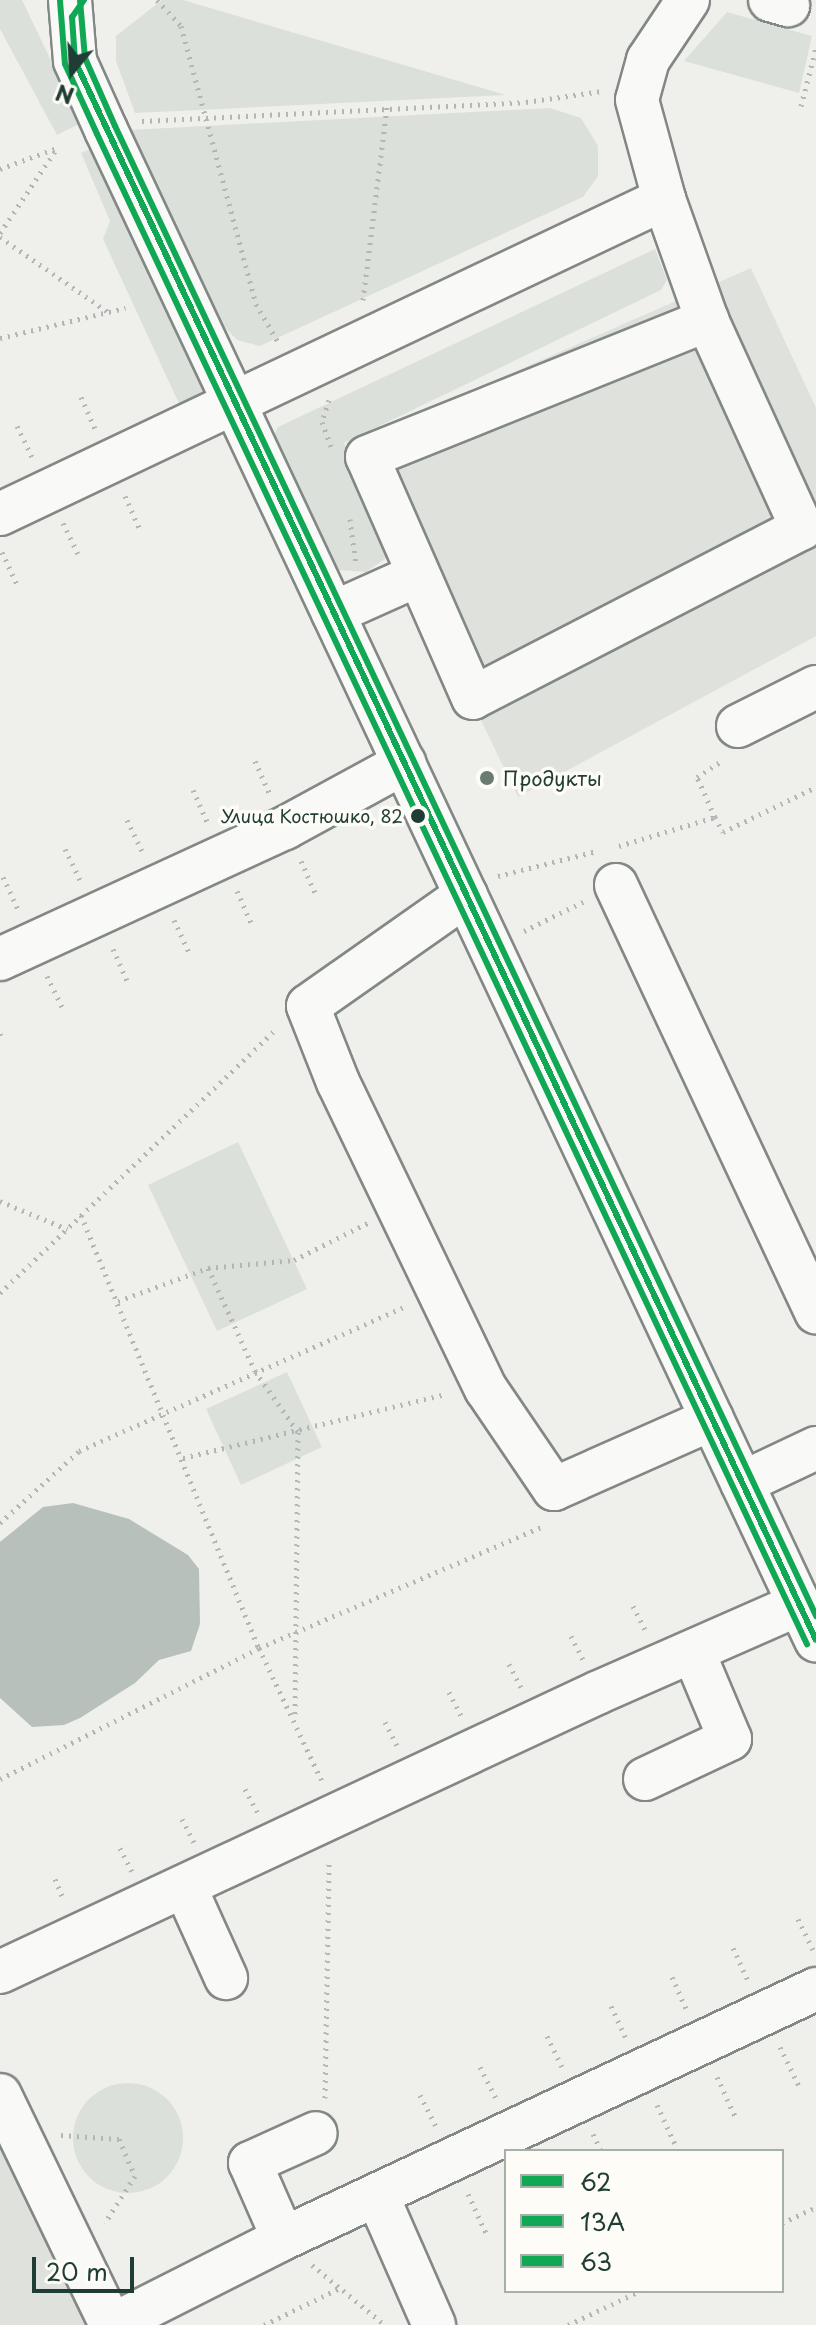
<!DOCTYPE html>
<meta charset="utf-8">
<style>
body{margin:0}
#map{position:relative;width:816px;height:2325px;overflow:hidden;background:#eff0ec;font-family:"Playpen Sans",sans-serif}
div>[style]{position:absolute}
.built>*{inset:0;background:#dee1dc}
.green>*{inset:0;background:#dce0db}
.round{border-radius:50%}
.water>*{inset:0;background:#b7c0ba}
.path>*{height:5px;margin-top:-2.5px;transform-origin:0;background:repeating-linear-gradient(90deg,#b3b6b4 0 2px,transparent 0 8px)}
.roads{filter:drop-shadow(2px 0 #828885) drop-shadow(-2px 0 #828885) drop-shadow(0 2px #828885) drop-shadow(0 -2px #828885)}
.minor>*{height:42px;margin:-21px;padding:0 21px;transform-origin:21px;border-radius:21px;background:#f9f9f7}
.bus-1>*{height:6px;margin:-3px;padding:0 3px;transform-origin:3px;border-radius:3px;background:#10a855}
.bus-2>*{height:6px;margin:-3px;padding:0 3px;transform-origin:3px;border-radius:3px;background:#10a855}
.bus-3>*{height:6px;margin:-3px;padding:0 3px;transform-origin:3px;border-radius:3px;background:#10a855}
.dots>*{width:22px;height:22px;translate:-50% -50%;box-sizing:border-box;border:4px solid #fdfcf7;border-radius:50%}
span{translate:-50% -50%;white-space:nowrap;text-align:center;line-height:1.15;-webkit-text-stroke:7px #fdfcf7;paint-order:stroke}
.bus-label{font-size:18px;color:#1f3d34}
.right{translate:-100% -50%;text-align:right}
.poi-label{font-size:20px;color:#1f3d34}
.left{translate:0 -50%;text-align:left}
.legend{position:absolute;left:504px;top:2149px;width:280px;height:144px;box-sizing:border-box;background:#fdfcf7;border:2px solid #a4b0a9;margin:0;padding:10px 14px;list-style:none;font-size:24px;color:#1f3d34}
.legend li{display:flex;align-items:center;gap:16px;height:40px}
.legend b{width:40px;border:2px solid #a4b0a9}
.north{position:absolute;left:32px;top:32px;width:80px;height:80px;-webkit-text-stroke:6px #fdfcf7;paint-order:stroke;rotate:198deg;font-size:22px;font-weight:700;line-height:32px;text-align:center;color:#1f3d34}
.north::after{content:'';display:block;margin:auto;width:28px;height:36px;background:#1f3d34;clip-path:polygon(50% 0,100% 100%,50% 72%,0 100%)}
.scale{position:absolute;left:32px;top:2257px;width:102px;height:36px;box-sizing:border-box;border:4px solid #1f3d34;border-top:0;padding-left:10px;font-size:24px;line-height:28px;white-space:nowrap;color:#1f3d34;-webkit-text-stroke:6px #fdfcf7;paint-order:stroke}
</style>
<div id="map">
<div class="built">
<div style="clip-path:polygon(751px 268px,816px 408px,816px 636px,518px 797px,348px 445px)"></div>
<div style="clip-path:polygon(0 2094px,112px 2325px,0 2325px)"></div>
</div>
<div class="green">
<div style="clip-path:polygon(0 0,22px 0,81px 123px,57px 135px,0 29px)"></div>
<div style="clip-path:polygon(162px 0,183px 0,506px 95px,135px 113px,116px 61px,116px 36px)"></div>
<div style="clip-path:polygon(727px 12px,812px 36px,799px 93px,684px 61px)"></div>
<div style="clip-path:polygon(550px 108px,581px 118px,598px 146px,598px 176px,583px 197px,260px 346px,237px 340px,215px 317px,129px 130px)"></div>
<div style="clip-path:polygon(93px 148px,207px 398px,182px 410px,103px 239px,110px 221px,81px 153px)"></div>
<div style="clip-path:polygon(655px 249px,667px 280px,661px 290px,344px 443px,392px 554px,366px 572px,338px 570px,273px 438px,278px 427px)"></div>
<div style="clip-path:polygon(238px 1142px,307px 1289px,217px 1331px,148px 1185px)"></div>
<div style="clip-path:polygon(287px 1372px,322px 1447px,241px 1485px,206px 1409px)"></div>
<div class="round" style="left:73px;top:2083px;width:110px;height:110px"></div>
</div>
<div class="water">
<div style="clip-path:polygon(73px 1503px,129px 1519px,188px 1555px,199px 1569px,200px 1624px,191px 1651px,159px 1660px,135px 1683px,80px 1718px,64px 1725px,32px 1727px,0 1698px,0 1542px,43px 1507px)"></div>
</div>
<div class="path">
<div style="left:157px;top:0;width:35px;rotate:47deg"></div>
<div style="left:181px;top:26px;width:288px;rotate:74.9deg"></div>
<div style="left:256px;top:304px;width:44px;rotate:59.9deg"></div>
<div style="left:801px;top:106px;width:60px;rotate:-75.5deg"></div>
<div style="left:142px;top:121px;width:384px;rotate:-2.8deg"></div>
<div style="left:526px;top:102px;width:77px;rotate:-8.2deg"></div>
<div style="left:0;top:169px;width:58px;rotate:-20.3deg"></div>
<div style="left:0;top:233px;width:99px;rotate:-56.1deg"></div>
<div style="left:0;top:237px;width:131px;rotate:34.8deg"></div>
<div style="left:363px;top:300px;width:194px;rotate:-82.9deg"></div>
<div style="left:0;top:338px;width:129px;rotate:-13.5deg"></div>
<div style="left:81px;top:397px;width:35px;rotate:66deg"></div>
<div style="left:329px;top:400px;width:23px;rotate:108deg"></div>
<div style="left:322px;top:422px;width:27px;rotate:70deg"></div>
<div style="left:17px;top:426px;width:37px;rotate:64deg"></div>
<div style="left:125px;top:496px;width:37px;rotate:66deg"></div>
<div style="left:350px;top:519px;width:45px;rotate:82.4deg"></div>
<div style="left:63px;top:523px;width:39px;rotate:64deg"></div>
<div style="left:2px;top:552px;width:38px;rotate:65deg"></div>
<div style="left:255px;top:761px;width:36px;rotate:66deg"></div>
<div style="left:193px;top:790px;width:36px;rotate:66deg"></div>
<div style="left:715px;top:817px;width:17px;rotate:62deg"></div>
<div style="left:723px;top:832px;width:103px;rotate:-25.8deg"></div>
<div style="left:127px;top:820px;width:37px;rotate:64deg"></div>
<div style="left:619px;top:846px;width:100px;rotate:-16.8deg"></div>
<div style="left:715px;top:817px;width:44px;rotate:-114.2deg"></div>
<div style="left:697px;top:777px;width:31px;rotate:-33deg"></div>
<div style="left:65px;top:849px;width:37px;rotate:64deg"></div>
<div style="left:301px;top:861px;width:35px;rotate:66deg"></div>
<div style="left:498px;top:876px;width:102px;rotate:-14.2deg"></div>
<div style="left:3px;top:877px;width:38px;rotate:65deg"></div>
<div style="left:237px;top:891px;width:35px;rotate:66deg"></div>
<div style="left:174px;top:920px;width:35px;rotate:65deg"></div>
<div style="left:524px;top:931px;width:66px;rotate:-26.2deg"></div>
<div style="left:113px;top:949px;width:35px;rotate:66deg"></div>
<div style="left:47px;top:976px;width:39px;rotate:64deg"></div>
<div style="left:0;top:1034px;width:7px;rotate:63deg"></div>
<div style="left:0;top:1201px;width:73px;rotate:22.7deg"></div>
<div style="left:81px;top:1215px;width:468px;rotate:67.7deg"></div>
<div style="left:259px;top:1648px;width:147px;rotate:64.7deg"></div>
<div style="left:208px;top:1268px;width:86px;rotate:-5.3deg"></div>
<div style="left:294px;top:1260px;width:83px;rotate:-26.6deg"></div>
<div style="left:0;top:1293px;width:383px;rotate:-43.7deg"></div>
<div style="left:118px;top:1301px;width:96px;rotate:-20.1deg"></div>
<div style="left:208px;top:1268px;width:113px;rotate:65.5deg"></div>
<div style="left:255px;top:1371px;width:75px;rotate:54.8deg"></div>
<div style="left:298px;top:1432px;width:286px;rotate:90.6deg"></div>
<div style="left:183px;top:1458px;width:271px;rotate:-13.7deg"></div>
<div style="left:0;top:1523px;width:107px;rotate:-42.3deg"></div>
<div style="left:79px;top:1451px;width:355px;rotate:-23.9deg"></div>
<div style="left:633px;top:1606px;width:27px;rotate:63deg"></div>
<div style="left:571px;top:1636px;width:27px;rotate:63deg"></div>
<div style="left:509px;top:1664px;width:27px;rotate:63deg"></div>
<div style="left:449px;top:1692px;width:27px;rotate:63deg"></div>
<div style="left:385px;top:1722px;width:27px;rotate:63deg"></div>
<div style="left:0;top:1779px;width:290px;rotate:-26.8deg"></div>
<div style="left:259px;top:1648px;width:309px;rotate:-23.2deg"></div>
<div style="left:245px;top:1789px;width:27px;rotate:62deg"></div>
<div style="left:182px;top:1819px;width:27px;rotate:63deg"></div>
<div style="left:120px;top:1848px;width:27px;rotate:63deg"></div>
<div style="left:55px;top:1879px;width:23px;rotate:67deg"></div>
<div style="left:798px;top:1919px;width:37px;rotate:64deg"></div>
<div style="left:733px;top:1948px;width:35px;rotate:65deg"></div>
<div style="left:672px;top:1977px;width:35px;rotate:66deg"></div>
<div style="left:611px;top:2006px;width:35px;rotate:65deg"></div>
<div style="left:547px;top:2036px;width:34px;rotate:64deg"></div>
<div style="left:780px;top:2047px;width:43px;rotate:64deg"></div>
<div style="left:480px;top:2067px;width:37px;rotate:63deg"></div>
<div style="left:717px;top:2077px;width:43px;rotate:65.2deg"></div>
<div style="left:420px;top:2095px;width:36px;rotate:63deg"></div>
<div style="left:325px;top:2098px;width:238px;rotate:-89deg"></div>
<div style="left:657px;top:2105px;width:43px;rotate:65.2deg"></div>
<div style="left:593px;top:2134px;width:19px;rotate:65deg"></div>
<div style="left:61px;top:2135px;width:58px;rotate:3.9deg"></div>
<div style="left:119px;top:2139px;width:40px;rotate:66.6deg"></div>
<div style="left:135px;top:2176px;width:56px;rotate:122.6deg"></div>
<div style="left:468px;top:2194px;width:43px;rotate:65.2deg"></div>
<div style="left:782px;top:2223px;width:38px;rotate:-25deg"></div>
<div style="left:312px;top:2265px;width:94px;rotate:39.4deg"></div>
<div style="left:264px;top:2325px;width:85px;rotate:-26deg"></div>
<div style="left:568px;top:2325px;width:80px;rotate:-25.3deg"></div>
</div>
<div class="roads">
<div class="minor">
<div style="left:70px;top:0;width:61px;rotate:85.3deg"></div>
<div style="left:75px;top:61px;width:76px;rotate:65.8deg"></div>
<div style="left:106px;top:130px;width:1669px;rotate:64.82deg"></div>
<div style="left:688px;top:0;width:72px;rotate:123.7deg"></div>
<div style="left:648px;top:60px;width:41px;rotate:105.4deg"></div>
<div style="left:637px;top:100px;width:103px;rotate:74.7deg"></div>
<div style="left:664px;top:199px;width:128px;rotate:70.4deg"></div>
<div style="left:707px;top:320px;width:229px;rotate:65.5deg"></div>
<div style="left:802px;top:528px;width:370px;rotate:152.7deg"></div>
<div style="left:473px;top:698px;width:263px;rotate:-113.7deg"></div>
<div style="left:367px;top:457px;width:367px;rotate:-21.9deg"></div>
<div style="left:770px;top:0;width:19px;rotate:16deg"></div>
<div style="left:0;top:514px;width:735px;rotate:-25.38deg"></div>
<div style="left:333px;top:613px;width:93px;rotate:-24.1deg"></div>
<div style="left:738px;top:726px;width:87px;rotate:-26.6deg"></div>
<div style="left:616px;top:885px;width:472px;rotate:64.9deg"></div>
<div style="left:466px;top:895px;width:193px;rotate:144.9deg"></div>
<div style="left:308px;top:1006px;width:82px;rotate:68.5deg"></div>
<div style="left:338px;top:1082px;width:341px;rotate:64.3deg"></div>
<div style="left:486px;top:1389px;width:121px;rotate:55.8deg"></div>
<div style="left:554px;top:1489px;width:173px;rotate:-23.9deg"></div>
<div style="left:0;top:959px;width:314px;rotate:-24.7deg"></div>
<div style="left:285px;top:828px;width:136px;rotate:-28.6deg"></div>
<div style="left:742px;top:1483px;width:82px;rotate:-25.3deg"></div>
<div style="left:645px;top:1779px;width:94px;rotate:-25.2deg"></div>
<div style="left:730px;top:1739px;width:95px;rotate:-112.8deg"></div>
<div style="left:185px;top:1887px;width:100px;rotate:65.7deg"></div>
<div style="left:0;top:1972px;width:661px;rotate:-25.05deg"></div>
<div style="left:599px;top:1692px;width:219px;rotate:-23.7deg"></div>
<div style="left:0;top:2095px;width:255px;rotate:64.2deg"></div>
<div style="left:377px;top:2195px;width:142px;rotate:66.3deg"></div>
<div style="left:283px;top:2238px;width:82px;rotate:-113.7deg"></div>
<div style="left:250px;top:2163px;width:72px;rotate:-24.4deg"></div>
<div style="left:112px;top:2325px;width:188px;rotate:-26.8deg"></div>
<div style="left:280px;top:2240px;width:592px;rotate:-25.09deg"></div>
</div>
</div>
<div class="bus-1">
<div style="left:84px;top:0;width:21px;rotate:125deg"></div>
<div style="left:72px;top:17px;width:44px;rotate:86.1deg"></div>
<div style="left:75px;top:61px;width:1744px;rotate:64.86deg"></div>
</div>
<div class="bus-2">
<div style="left:60px;top:1px;width:63px;rotate:85.5deg"></div>
<div style="left:65px;top:64px;width:77px;rotate:65.4deg"></div>
<div style="left:97px;top:134px;width:1669px;rotate:64.82deg"></div>
</div>
<div class="bus-3">
<div style="left:80px;top:0;width:58px;rotate:85.1deg"></div>
<div style="left:85px;top:58px;width:74px;rotate:66.2deg"></div>
<div style="left:115px;top:126px;width:1647px;rotate:64.8deg"></div>
</div>
<div class="dots">
<div style="left:487px;top:778px;background:#687c74"></div>
<div style="left:418px;top:816px;background:#1f3d34"></div>
</div>
<div class="bus-label">
<span class="right" style="left:403px;top:816px">Улица Костюшко, 82</span>
</div>
<div class="poi-label">
<span class="left" style="left:503px;top:778px">Продукты</span>
</div>
<ul class="legend">
<li><b style="height:10px;background:#10a855"></b>62</li>
<li><b style="height:10px;background:#10a855"></b>13А</li>
<li><b style="height:10px;background:#10a855"></b>63</li>
</ul>
<div class="north">N</div>
<div class="scale">20 m</div>
</div>
